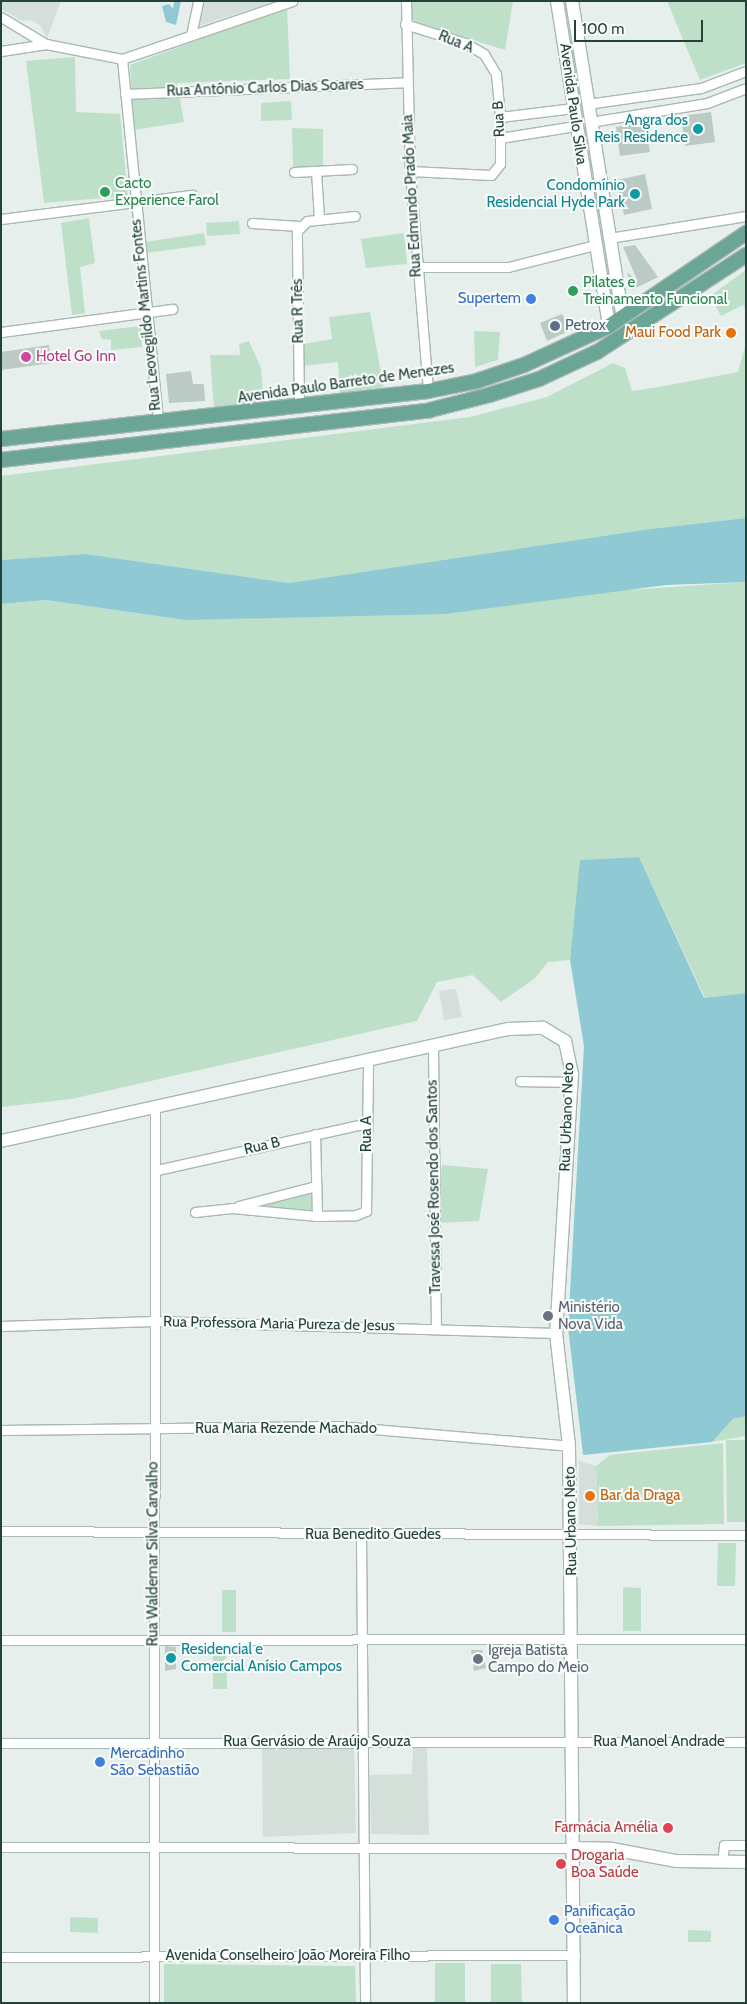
<!DOCTYPE html>
<meta charset="utf-8">
<style>
body{margin:0}
#map{position:relative;width:747px;height:2004px;overflow:hidden;background:#e6efeb;font-family:Cabin,sans-serif}
div>[style]{position:absolute}
.built>*{inset:0;background:#d4dfda}
.green>*{inset:0;background:#bfe0c8}
.water>*{inset:0;background:#8ec9d4}
.building>*{inset:0;background:#bbcac4}
.roads{filter:drop-shadow(1px 0 #a8b8b2) drop-shadow(-1px 0 #a8b8b2) drop-shadow(0 1px #a8b8b2) drop-shadow(0 -1px #a8b8b2)}
.street>*{height:9px;margin:-4.5px;padding:0 4.5px;transform-origin:4.5px;border-radius:4.5px;background:#fff}
.secondary>*{height:12px;margin:-6px;padding:0 6px;transform-origin:6px;border-radius:6px;background:#fff}
.primary>*{height:14px;margin:-7px;padding:0 7px;transform-origin:7px;border-radius:7px;background:#6aa596}
.dots>*{width:14px;height:14px;translate:-50% -50%;box-sizing:border-box;border:2px solid #f7fbf9;border-radius:50%}
span{translate:-50% -50%;white-space:nowrap;text-align:center;line-height:1.15;-webkit-text-stroke:4px #f7fbf9;paint-order:stroke}
.street-label{font-size:15px;color:#24423a}
.culture-label{font-size:15px;color:#0d838f}
.right{translate:-100% -50%;text-align:right}
.left{translate:0 -50%;text-align:left}
.leisure-label{font-size:15px;color:#27864d}
.shop-label{font-size:15px;color:#366cbe}
.service-label{font-size:15px;color:#4e5e75}
.food-label{font-size:15px;color:#c56008}
.hotel-label{font-size:15px;color:#b23c85}
.worship-label{font-size:15px;color:#5b616d}
.health-label{font-size:15px;color:#be3a42}
.frame{position:absolute;inset:0;border:2px solid #24423a;pointer-events:none}
.scale{position:absolute;left:574px;top:20px;width:129px;height:22px;box-sizing:border-box;border:2px solid #24423a;border-top:0;padding-left:6px;font-size:15px;line-height:18px;white-space:nowrap;color:#24423a;-webkit-text-stroke:4px #f7fbf9;paint-order:stroke}
</style>
<div id="map">
<div class="built">
<div style="clip-path:polygon(1px 1px,61px 1px,47px 38px,40px 25px,31px 20px,22px 21px,1px 9px)"></div>
<div style="clip-path:polygon(205px 1px,276px 1px,199px 26px)"></div>
<div style="clip-path:polygon(456px 989px,462px 1017px,444px 1020px,439px 991px)"></div>
<div style="clip-path:polygon(579px 1461px,596px 1466px,598px 1526px,579px 1524px)"></div>
<div style="clip-path:polygon(262px 1746px,354px 1748px,356px 1833px,263px 1837px)"></div>
<div style="clip-path:polygon(413px 1748px,427px 1748px,429px 1835px,371px 1834px,370px 1775px,412px 1774px)"></div>
</div>
<div class="green">
<div style="clip-path:polygon(411px 1px,513px 1px,505px 50px,416px 22px,411px 18px)"></div>
<div style="clip-path:polygon(667px 1px,746px 1px,746px 63px,700px 80px)"></div>
<div style="clip-path:polygon(287px 7px,290px 79px,177px 83px,184px 122px,134px 130px,130px 65px)"></div>
<div style="clip-path:polygon(75px 57px,76px 112px,120px 114px,128px 196px,44px 203px,26px 61px)"></div>
<div style="clip-path:polygon(291px 101px,292px 120px,261px 121px,261px 103px)"></div>
<div style="clip-path:polygon(292px 128px,323px 129px,323px 166px,293px 168px)"></div>
<div style="clip-path:polygon(89px 218px,95px 263px,80px 267px,85px 313px,72px 315px,61px 223px)"></div>
<div style="clip-path:polygon(239px 221px,240px 234px,207px 236px,206px 223px)"></div>
<div style="clip-path:polygon(204px 233px,206px 245px,146px 253px,145px 242px)"></div>
<div style="clip-path:polygon(404px 233px,407px 264px,366px 268px,361px 239px)"></div>
<div style="clip-path:polygon(746px 270px,746px 309px,743px 305px,721px 316px,710px 296px)"></div>
<div style="clip-path:polygon(370px 312px,384px 390px,340px 395px,338px 362px,302px 366px,303px 344px,332px 339px,329px 317px)"></div>
<div style="clip-path:polygon(141px 326px,142px 347px,111px 350px,111px 340px,102px 339px,99px 331px)"></div>
<div style="clip-path:polygon(474px 331px,500px 332px,498px 360px,475px 367px)"></div>
<div style="clip-path:polygon(249px 341px,261px 368px,264px 404px,214px 410px,210px 355px,240px 355px,239px 344px)"></div>
<div style="clip-path:polygon(746px 344px,746px 518px,650px 529px,289px 583px,86px 554px,1px 560px,1px 476px,470px 417px,547px 397px,613px 363px,625px 368px,632px 391px,664px 386px,738px 372px)"></div>
<div style="clip-path:polygon(746px 582px,746px 993px,705px 998px,639px 857px,581px 860px,570px 960px,548px 962px,534px 979px,501px 1002px,473px 975px,437px 982px,417px 1021px,71px 1099px,1px 1107px,1px 604px,46px 600px,185px 620px)"></div>
<div style="clip-path:polygon(442px 1165px,488px 1169px,479px 1221px,436px 1223px)"></div>
<div style="clip-path:polygon(310px 1192px,312px 1211px,253px 1206px)"></div>
<div style="clip-path:polygon(746px 1416px,746px 1436px,712px 1442px,733px 1419px)"></div>
<div style="clip-path:polygon(726px 1440px,746px 1440px,746px 1522px,727px 1522px)"></div>
<div style="clip-path:polygon(723px 1443px,724px 1524px,598px 1526px,596px 1466px,610px 1455px)"></div>
<div style="clip-path:polygon(718px 1543px,736px 1543px,735px 1586px,717px 1586px)"></div>
<div style="clip-path:polygon(623px 1587px,641px 1588px,641px 1631px,623px 1631px)"></div>
<div style="clip-path:polygon(222px 1590px,236px 1590px,236px 1632px,222px 1632px)"></div>
<div style="clip-path:polygon(213px 1647px,226px 1647px,227px 1689px,213px 1689px)"></div>
<div style="clip-path:polygon(70px 1917px,98px 1918px,98px 1933px,70px 1932px)"></div>
<div style="clip-path:polygon(688px 1930px,711px 1931px,711px 1942px,688px 1942px)"></div>
<div style="clip-path:polygon(435px 1963px,465px 1963px,465px 2003px,435px 2003px)"></div>
<div style="clip-path:polygon(164px 1964px,355px 1966px,356px 2003px,164px 2003px)"></div>
<div style="clip-path:polygon(491px 1964px,521px 1964px,522px 2003px,491px 2003px)"></div>
</div>
<div class="water">
<div style="clip-path:polygon(174px 1px,181px 1px,176px 25px,166px 22px,162px 6px,169px 4px,173px 9px)"></div>
<div style="clip-path:polygon(746px 518px,746px 582px,666px 585px,445px 614px,185px 620px,46px 600px,1px 604px,1px 560px,86px 554px,289px 583px,650px 529px)"></div>
<div style="clip-path:polygon(639px 857px,704px 998px,746px 993px,746px 1416px,733px 1419px,712px 1442px,583px 1455px,568px 1327px,584px 1046px,570px 960px,580px 860px)"></div>
</div>
<div class="building">
<div style="clip-path:polygon(711px 112px,715px 142px,685px 146px,681px 116px)"></div>
<div style="clip-path:polygon(645px 122px,650px 152px,620px 156px,616px 127px)"></div>
<div style="clip-path:polygon(645px 174px,652px 209px,624px 215px,617px 180px)"></div>
<div style="clip-path:polygon(635px 245px,658px 277px,632px 290px,627px 272px,638px 282px,623px 247px)"></div>
<div style="clip-path:polygon(562px 314px,571px 330px,547px 341px,540px 323px)"></div>
<div style="clip-path:polygon(49px 345px,51px 363px,1px 370px,1px 352px)"></div>
<div style="clip-path:polygon(191px 371px,193px 384px,204px 384px,205px 401px,169px 403px,166px 374px)"></div>
<div style="clip-path:polygon(165px 1646px,176px 1647px,176px 1669px,165px 1671px)"></div>
<div style="clip-path:polygon(471px 1650px,482px 1650px,486px 1668px,474px 1671px)"></div>
</div>
<div class="roads">
<div class="street">
<div style="left:406px;top:1px;width:170px;rotate:88.7deg"></div>
<div style="left:410px;top:171px;width:221px;rotate:85.3deg"></div>
<div style="left:1px;top:17px;width:52px;rotate:31deg"></div>
<div style="left:405px;top:24px;width:63px;rotate:17.6deg"></div>
<div style="left:465px;top:43px;width:22px;rotate:30deg"></div>
<div style="left:484px;top:54px;width:23px;rotate:59deg"></div>
<div style="left:496px;top:74px;width:43px;rotate:84.7deg"></div>
<div style="left:500px;top:117px;width:47px;rotate:90deg"></div>
<div style="left:500px;top:164px;width:14px;rotate:129deg"></div>
<div style="left:491px;top:175px;width:81px;rotate:-177.2deg"></div>
<div style="left:191px;top:35px;width:35px;rotate:-78deg"></div>
<div style="left:1px;top:51px;width:46px;rotate:-8.8deg"></div>
<div style="left:46px;top:44px;width:77px;rotate:11.2deg"></div>
<div style="left:122px;top:59px;width:180px;rotate:-18.8deg"></div>
<div style="left:122px;top:59px;width:365px;rotate:84.3deg"></div>
<div style="left:125px;top:94px;width:281px;rotate:-2.4deg"></div>
<div style="left:587px;top:104px;width:115px;rotate:-8deg"></div>
<div style="left:701px;top:88px;width:48px;rotate:-20.7deg"></div>
<div style="left:500px;top:117px;width:74px;rotate:-7deg"></div>
<div style="left:590px;top:122px;width:119px;rotate:-9.2deg"></div>
<div style="left:707px;top:103px;width:42px;rotate:-21deg"></div>
<div style="left:500px;top:138px;width:76px;rotate:-9.1deg"></div>
<div style="left:316px;top:171px;width:48px;rotate:86.4deg"></div>
<div style="left:294px;top:172px;width:58px;rotate:-3deg"></div>
<div style="left:1px;top:219px;width:193px;rotate:-7.2deg"></div>
<div style="left:252px;top:223px;width:47px;rotate:3.7deg"></div>
<div style="left:609px;top:238px;width:139px;rotate:-9.1deg"></div>
<div style="left:416px;top:267px;width:92px"></div>
<div style="left:508px;top:267px;width:89px;rotate:-14.3deg"></div>
<div style="left:1px;top:332px;width:173px;rotate:-7.7deg"></div>
<div style="left:299px;top:407px;width:176px;rotate:-90.7deg"></div>
<div style="left:297px;top:231px;width:14px;rotate:-45deg"></div>
<div style="left:307px;top:221px;width:48px;rotate:-5.9deg"></div>
<div style="left:433px;top:1046px;width:281px;rotate:89.4deg"></div>
<div style="left:520px;top:1081px;width:51px;rotate:1.1deg"></div>
<div style="left:315px;top:1134px;width:82px;rotate:88.6deg"></div>
<div style="left:157px;top:1170px;width:215px;rotate:-12.6deg"></div>
<div style="left:238px;top:1206px;width:81px;rotate:-14.4deg"></div>
<div style="left:195px;top:1212px;width:37px;rotate:-6deg"></div>
<div style="left:232px;top:1208px;width:85px;rotate:5.4deg"></div>
<div style="left:317px;top:1216px;width:39px;rotate:-1deg"></div>
<div style="left:356px;top:1215px;width:11px;rotate:-22deg"></div>
<div style="left:366px;top:1211px;width:150px;rotate:-89.2deg"></div>
<div style="left:1px;top:1326px;width:153px;rotate:-1.9deg"></div>
<div style="left:154px;top:1321px;width:402px;rotate:1.7deg"></div>
<div style="left:1px;top:1430px;width:337px;rotate:-0.7deg"></div>
<div style="left:338px;top:1426px;width:232px;rotate:4.9deg"></div>
<div style="left:1px;top:1531px;width:745px;rotate:0.31deg"></div>
<div style="left:361px;top:1535px;width:468px;rotate:89.5deg"></div>
<div style="left:1px;top:1640px;width:745px;rotate:-0.08deg"></div>
<div style="left:1px;top:1743px;width:745px;rotate:-0.08deg"></div>
<div style="left:1px;top:1847px;width:572px;rotate:0.1deg"></div>
<div style="left:722px;top:1862px;width:17px;rotate:-83deg"></div>
<div style="left:724px;top:1845px;width:22px"></div>
<div style="left:1px;top:1957px;width:574px;rotate:-0.2deg"></div>
<div style="left:154px;top:2003px;width:897px;rotate:-89.94deg"></div>
</div>
<div class="secondary">
<div style="left:557px;top:1px;width:329px;rotate:80.9deg"></div>
<div style="left:572px;top:1px;width:321px;rotate:80.9deg"></div>
<div style="left:1px;top:1141px;width:519px;rotate:-12.46deg"></div>
<div style="left:508px;top:1029px;width:35px;rotate:-2deg"></div>
<div style="left:543px;top:1028px;width:26px;rotate:31deg"></div>
<div style="left:565px;top:1041px;width:34px;rotate:78deg"></div>
<div style="left:572px;top:1074px;width:259px;rotate:93.5deg"></div>
<div style="left:556px;top:1333px;width:114px;rotate:83.4deg"></div>
<div style="left:569px;top:1446px;width:557px;rotate:89.49deg"></div>
<div style="left:573px;top:1848px;width:39px;rotate:1deg"></div>
<div style="left:612px;top:1849px;width:66px;rotate:10.5deg"></div>
<div style="left:677px;top:1861px;width:69px;rotate:0.8deg"></div>
</div>
<div class="primary">
<div style="left:1px;top:439px;width:430px;rotate:-6.4deg"></div>
<div style="left:428px;top:391px;width:50px;rotate:-11.5deg"></div>
<div style="left:477px;top:381px;width:50px;rotate:-18.8deg"></div>
<div style="left:524px;top:365px;width:94px;rotate:-24.6deg"></div>
<div style="left:609px;top:326px;width:166px;rotate:-34.2deg"></div>
<div style="left:1px;top:460px;width:432px;rotate:-6.6deg"></div>
<div style="left:430px;top:410px;width:61px;rotate:-14.3deg"></div>
<div style="left:489px;top:395px;width:52px;rotate:-17.7deg"></div>
<div style="left:539px;top:379px;width:64px;rotate:-25deg"></div>
<div style="left:597px;top:352px;width:178px;rotate:-33.1deg"></div>
</div>
</div>
<div class="dots">
<div style="left:698px;top:129px;background:#0f9aa8"></div>
<div style="left:105px;top:192px;background:#2e9e5b"></div>
<div style="left:635px;top:194px;background:#0f9aa8"></div>
<div style="left:573px;top:291px;background:#2e9e5b"></div>
<div style="left:531px;top:299px;background:#3f7fe0"></div>
<div style="left:555px;top:326px;background:#5c6f8a"></div>
<div style="left:731px;top:333px;background:#e8710a"></div>
<div style="left:26px;top:357px;background:#d1479c"></div>
<div style="left:548px;top:1316px;background:#6b7280"></div>
<div style="left:590px;top:1496px;background:#e8710a"></div>
<div style="left:171px;top:1658px;background:#0f9aa8"></div>
<div style="left:478px;top:1659px;background:#6b7280"></div>
<div style="left:100px;top:1762px;background:#3f7fe0"></div>
<div style="left:668px;top:1828px;background:#e0444e"></div>
<div style="left:561px;top:1864px;background:#e0444e"></div>
<div style="left:554px;top:1920px;background:#3f7fe0"></div>
</div>
<div class="street-label">
<span style="left:456px;top:42px;rotate:22deg">Rua A</span>
<span style="left:265px;top:88px;rotate:-2deg">Rua Antônio Carlos Dias Soares</span>
<span style="left:573px;top:104px;rotate:82deg">Avenida Paulo Silva</span>
<span style="left:499px;top:119px;rotate:-93deg">Rua B</span>
<span style="left:412px;top:196px;rotate:-93deg">Rua Edmundo Prado Maia</span>
<span style="left:298px;top:311px;rotate:-91deg">Rua R Três</span>
<span style="left:146px;top:315px;rotate:-96deg">Rua Leovegildo Martins Fontes</span>
<span style="left:346px;top:383px;rotate:-8deg">Avenida Paulo Barreto de Menezes</span>
<span style="left:567px;top:1117px;rotate:-88deg">Rua Urbano Neto</span>
<span style="left:367px;top:1134px;rotate:-90deg">Rua A</span>
<span style="left:262px;top:1146px;rotate:-13deg">Rua B</span>
<span style="left:434px;top:1187px;rotate:-91deg">Travessa José Rosendo dos Santos</span>
<span style="left:279px;top:1324px;rotate:1deg">Rua Professora Maria Pureza de Jesus</span>
<span style="left:286px;top:1429px">Rua Maria Rezende Machado</span>
<span style="left:571px;top:1521px;rotate:-91deg">Rua Urbano Neto</span>
<span style="left:373px;top:1535px">Rua Benedito Guedes</span>
<span style="left:153px;top:1554px;rotate:-90deg">Rua Waldemar Silva Carvalho</span>
<span style="left:317px;top:1742px">Rua Gervásio de Araújo Souza</span>
<span style="left:659px;top:1742px">Rua Manoel Andrade</span>
<span style="left:288px;top:1956px">Avenida Conselheiro João Moreira Filho</span>
</div>
<div class="culture-label">
<span class="right" style="left:688px;top:129px">Angra dos<br>Reis Residence</span>
<span class="right" style="left:625px;top:194px">Condomínio<br>Residencial Hyde Park</span>
<span class="left" style="left:181px;top:1658px">Residencial e<br>Comercial Anísio Campos</span>
</div>
<div class="leisure-label">
<span class="left" style="left:115px;top:192px">Cacto<br>Experience Farol</span>
<span class="left" style="left:583px;top:291px">Pilates e<br>Treinamento Funcional</span>
</div>
<div class="shop-label">
<span class="right" style="left:521px;top:299px">Supertem</span>
<span class="left" style="left:110px;top:1762px">Mercadinho<br>São Sebastião</span>
<span class="left" style="left:564px;top:1920px">Panificação<br>Oceãnica</span>
</div>
<div class="service-label">
<span class="left" style="left:565px;top:326px">Petrox</span>
</div>
<div class="food-label">
<span class="right" style="left:721px;top:333px">Maui Food Park</span>
<span class="left" style="left:600px;top:1496px">Bar da Draga</span>
</div>
<div class="hotel-label">
<span class="left" style="left:36px;top:357px">Hotel Go Inn</span>
</div>
<div class="worship-label">
<span class="left" style="left:558px;top:1316px">Ministério<br>Nova Vida</span>
<span class="left" style="left:488px;top:1659px">Igreja Batista<br>Campo do Meio</span>
</div>
<div class="health-label">
<span class="right" style="left:658px;top:1828px">Farmácia Amélia</span>
<span class="left" style="left:571px;top:1864px">Drogaria<br>Boa Saúde</span>
</div>
<div class="frame"></div>
<div class="scale">100 m</div>
</div>
